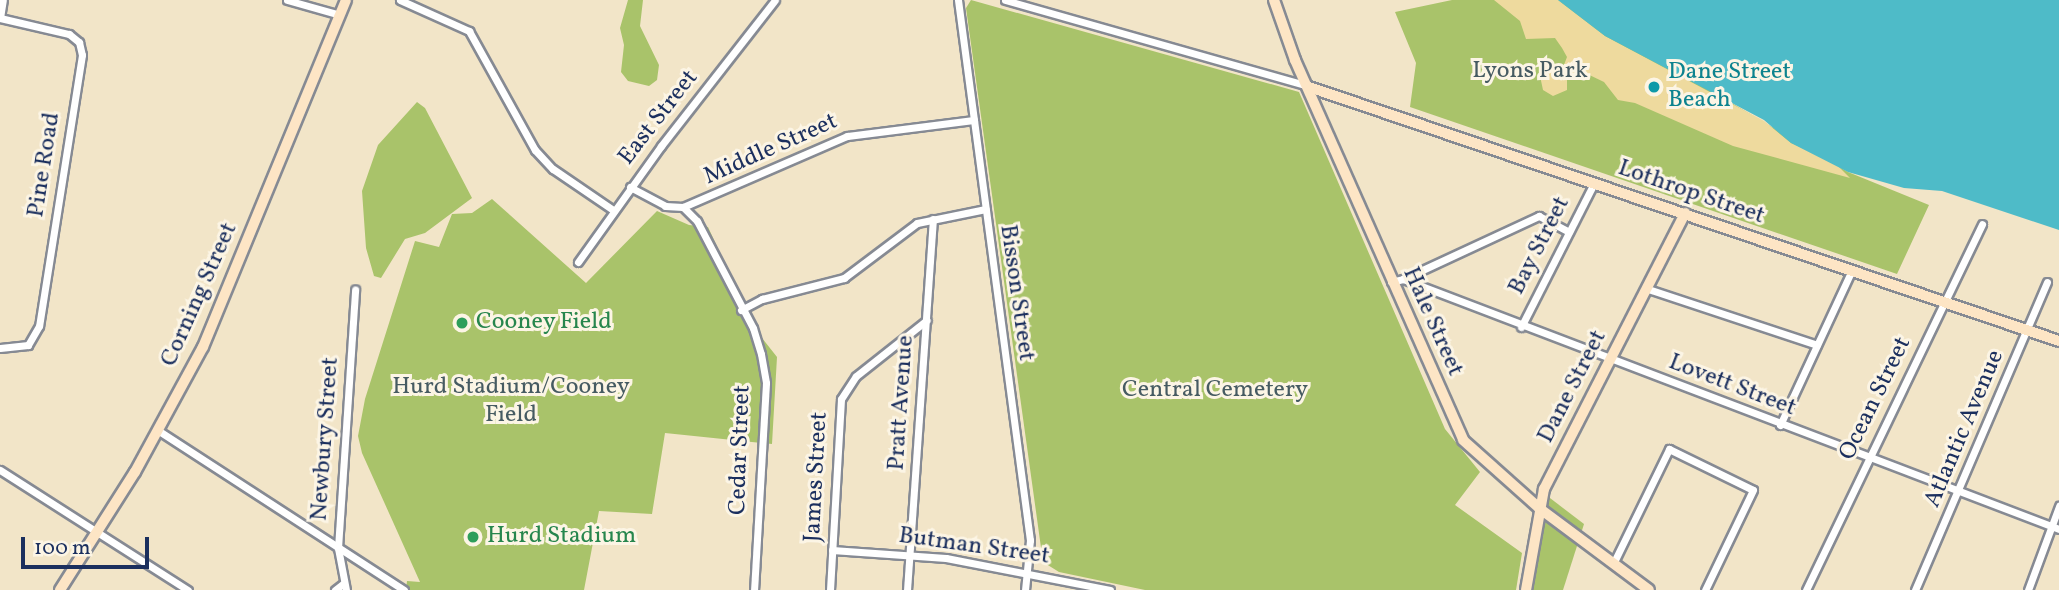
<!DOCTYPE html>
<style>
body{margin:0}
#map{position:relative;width:2059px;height:590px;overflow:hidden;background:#f2e5c8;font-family:Vollkorn,serif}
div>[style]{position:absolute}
.green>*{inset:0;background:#a9c36a}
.sand>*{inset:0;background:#eeda9e}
.water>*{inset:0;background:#4ebbc8}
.roads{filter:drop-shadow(2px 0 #868a93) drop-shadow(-2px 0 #868a93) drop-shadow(0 2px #868a93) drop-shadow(0 -2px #868a93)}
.street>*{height:7px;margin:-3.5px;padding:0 3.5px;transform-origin:3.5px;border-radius:3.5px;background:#fff}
.secondary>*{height:10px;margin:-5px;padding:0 5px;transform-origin:5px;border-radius:5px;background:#fde5c5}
.dots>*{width:19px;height:19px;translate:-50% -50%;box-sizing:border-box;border:4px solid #fcf5e5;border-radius:50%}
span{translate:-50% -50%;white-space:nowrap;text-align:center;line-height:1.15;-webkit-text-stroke:6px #fcf5e5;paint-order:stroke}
.park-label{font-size:24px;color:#465b62}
.culture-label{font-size:24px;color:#0d838f}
.left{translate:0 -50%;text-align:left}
.street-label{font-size:24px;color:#1b2f5e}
.leisure-label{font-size:24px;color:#27864d}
.scale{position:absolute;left:21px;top:537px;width:128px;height:32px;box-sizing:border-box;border:4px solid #1b2f5e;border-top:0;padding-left:9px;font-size:21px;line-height:24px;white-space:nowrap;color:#1b2f5e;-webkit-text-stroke:5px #fcf5e5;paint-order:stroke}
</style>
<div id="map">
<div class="green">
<div style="clip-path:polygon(628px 0,643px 0,640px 26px,659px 65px,657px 80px,649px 86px,628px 81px,621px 72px,624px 45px,620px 28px)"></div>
<div style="clip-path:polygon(971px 0,1299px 92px,1445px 429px,1480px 472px,1455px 505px,1522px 553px,1516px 590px,1145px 590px,1059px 572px,1043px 562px,966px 8px)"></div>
<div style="clip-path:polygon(1452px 0,1558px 0,1848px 172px,1929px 205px,1897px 274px,1410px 107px,1416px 63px,1395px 12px)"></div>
<div style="clip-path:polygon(417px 102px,425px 108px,472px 198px,425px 233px,405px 239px,381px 278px,374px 276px,366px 248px,362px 191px,378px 145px)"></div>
<div style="clip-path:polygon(492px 199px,586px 283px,657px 211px,689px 225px,708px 227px,725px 264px,735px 304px,777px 357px,772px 444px,665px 433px,652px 514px,599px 511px,584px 590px,406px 590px,407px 581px,420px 582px,362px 453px,358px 436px,365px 399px,415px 241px,439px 247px,452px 214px,472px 213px)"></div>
<div style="clip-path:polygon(1546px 495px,1584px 524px,1563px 590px,1525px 590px)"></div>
</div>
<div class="sand">
<div style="clip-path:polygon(1494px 0,1558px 0,1605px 36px,1764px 121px,1791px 143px,1834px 162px,1850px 178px,1733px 146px,1635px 103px,1618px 100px,1604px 82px,1581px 71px,1577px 80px,1567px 77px,1567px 90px,1553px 96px,1543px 90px,1540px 76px,1547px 69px,1562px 70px,1567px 57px,1562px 48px,1555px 38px,1526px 39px,1520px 21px)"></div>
</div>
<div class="water">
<div style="clip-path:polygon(1558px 0,2059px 0,2059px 230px,1942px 191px,1904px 188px,1848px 172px,1791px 143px,1764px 120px,1605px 36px)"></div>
</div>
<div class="roads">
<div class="street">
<div style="left:287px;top:0;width:55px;rotate:15.8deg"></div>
<div style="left:400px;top:0;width:76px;rotate:24.2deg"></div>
<div style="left:469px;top:31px;width:136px;rotate:61deg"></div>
<div style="left:535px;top:150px;width:26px;rotate:47deg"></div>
<div style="left:553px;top:169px;width:73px;rotate:34.3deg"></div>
<div style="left:958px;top:0;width:545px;rotate:82.41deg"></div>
<div style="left:1030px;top:540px;width:50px;rotate:95.7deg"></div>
<div style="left:1005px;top:0;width:315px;rotate:15.8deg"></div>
<div style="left:0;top:18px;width:71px;rotate:13.1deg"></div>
<div style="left:69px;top:34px;width:13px;rotate:39deg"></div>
<div style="left:79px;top:42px;width:13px;rotate:77deg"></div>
<div style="left:82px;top:55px;width:274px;rotate:99deg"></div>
<div style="left:39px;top:326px;width:22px;rotate:120deg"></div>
<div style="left:28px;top:345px;width:28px;rotate:174deg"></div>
<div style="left:0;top:18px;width:18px;rotate:-81deg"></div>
<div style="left:630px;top:187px;width:40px;rotate:28deg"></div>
<div style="left:665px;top:206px;width:18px;rotate:3deg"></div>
<div style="left:683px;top:207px;width:179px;rotate:-23.4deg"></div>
<div style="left:847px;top:136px;width:128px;rotate:-7.2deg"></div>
<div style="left:683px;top:207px;width:20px;rotate:45deg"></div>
<div style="left:697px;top:221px;width:121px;rotate:62.4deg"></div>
<div style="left:753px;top:328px;width:27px;rotate:73deg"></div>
<div style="left:761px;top:354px;width:29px;rotate:80deg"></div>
<div style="left:766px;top:383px;width:207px;rotate:93.3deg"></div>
<div style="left:578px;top:262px;width:143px;rotate:-54.4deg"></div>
<div style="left:661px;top:146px;width:185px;rotate:-52deg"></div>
<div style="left:1403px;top:279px;width:150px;rotate:-24.9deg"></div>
<div style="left:1539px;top:216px;width:34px;rotate:28deg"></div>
<div style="left:1391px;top:282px;width:12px;rotate:-14deg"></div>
<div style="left:1403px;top:279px;width:702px;rotate:20.86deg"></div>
<div style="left:1648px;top:289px;width:178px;rotate:18.3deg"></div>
<div style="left:741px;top:310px;width:24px;rotate:-28deg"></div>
<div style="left:762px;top:299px;width:85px;rotate:-14.4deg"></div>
<div style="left:844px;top:278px;width:91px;rotate:-37deg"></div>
<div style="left:917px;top:223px;width:70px;rotate:-11.5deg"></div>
<div style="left:1521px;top:327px;width:161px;rotate:-63.1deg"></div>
<div style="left:1780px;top:425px;width:171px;rotate:-65.1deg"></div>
<div style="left:159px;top:431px;width:292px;rotate:33deg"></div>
<div style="left:0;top:470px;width:223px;rotate:32.6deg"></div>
<div style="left:832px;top:550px;width:114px;rotate:4deg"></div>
<div style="left:946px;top:558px;width:167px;rotate:11deg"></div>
<div style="left:1613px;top:564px;width:128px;rotate:-64deg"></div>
<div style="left:1669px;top:449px;width:93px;rotate:26deg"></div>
<div style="left:1753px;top:490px;width:111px;rotate:115.6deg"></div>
<div style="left:335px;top:590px;width:11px;rotate:-38deg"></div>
<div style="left:346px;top:590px;width:43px;rotate:-100.8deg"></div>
<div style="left:338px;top:548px;width:259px;rotate:-86.2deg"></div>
<div style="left:830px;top:590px;width:191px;rotate:-86.7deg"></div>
<div style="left:841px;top:399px;width:27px;rotate:-57deg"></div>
<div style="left:856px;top:376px;width:90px;rotate:-38.3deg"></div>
<div style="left:907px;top:590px;width:372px;rotate:-86deg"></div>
<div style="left:1806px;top:590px;width:406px;rotate:-64.3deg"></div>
<div style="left:1915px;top:590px;width:335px;rotate:-66.8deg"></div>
<div style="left:2028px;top:590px;width:90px;rotate:-69.7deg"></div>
</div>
<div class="secondary">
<div style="left:1274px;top:0;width:64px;rotate:70.7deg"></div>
<div style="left:1295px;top:60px;width:415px;rotate:66.1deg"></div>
<div style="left:1463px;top:440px;width:102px;rotate:41.8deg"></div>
<div style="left:1539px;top:508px;width:137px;rotate:36.7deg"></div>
<div style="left:1309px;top:87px;width:792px;rotate:18.71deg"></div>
<div style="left:60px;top:590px;width:140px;rotate:-57.6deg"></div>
<div style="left:135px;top:472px;width:142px;rotate:-61.5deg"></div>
<div style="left:203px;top:347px;width:375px;rotate:-67.6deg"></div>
<div style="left:1526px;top:590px;width:103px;rotate:-79.9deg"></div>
<div style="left:1544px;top:489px;width:310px;rotate:-62.9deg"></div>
</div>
</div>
<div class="dots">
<div style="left:1654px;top:87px;background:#0f9aa8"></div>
<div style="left:462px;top:323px;background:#2e9e5b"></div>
<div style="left:473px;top:537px;background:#2e9e5b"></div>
</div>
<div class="park-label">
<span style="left:1530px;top:72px">Lyons Park</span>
<span style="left:511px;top:402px">Hurd Stadium/Cooney<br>Field</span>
<span style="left:1215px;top:391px">Central Cemetery</span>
</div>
<div class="culture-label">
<span class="left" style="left:1668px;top:87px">Dane Street<br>Beach</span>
</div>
<div class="street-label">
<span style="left:659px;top:118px;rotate:-52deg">East Street</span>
<span style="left:771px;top:150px;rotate:-24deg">Middle Street</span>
<span style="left:45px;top:165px;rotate:-81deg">Pine Road</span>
<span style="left:1691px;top:193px;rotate:19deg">Lothrop Street</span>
<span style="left:1540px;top:246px;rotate:-63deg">Bay Street</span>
<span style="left:1016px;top:293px;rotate:82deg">Bisson Street</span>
<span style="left:200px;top:295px;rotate:-66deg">Corning Street</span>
<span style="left:1432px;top:322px;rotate:66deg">Hale Street</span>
<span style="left:1732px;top:386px;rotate:21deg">Lovett Street</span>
<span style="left:1573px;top:387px;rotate:-63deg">Dane Street</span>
<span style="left:1876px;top:399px;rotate:-64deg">Ocean Street</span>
<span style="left:902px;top:403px;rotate:-86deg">Pratt Avenue</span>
<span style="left:1965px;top:429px;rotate:-67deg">Atlantic Avenue</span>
<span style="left:326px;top:439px;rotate:-86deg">Newbury Street</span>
<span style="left:741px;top:450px;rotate:-88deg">Cedar Street</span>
<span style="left:817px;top:477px;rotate:-87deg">James Street</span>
<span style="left:974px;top:547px;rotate:8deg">Butman Street</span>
</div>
<div class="leisure-label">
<span class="left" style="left:476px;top:323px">Cooney Field</span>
<span class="left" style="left:487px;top:537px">Hurd Stadium</span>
</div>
<div class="scale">100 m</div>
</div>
